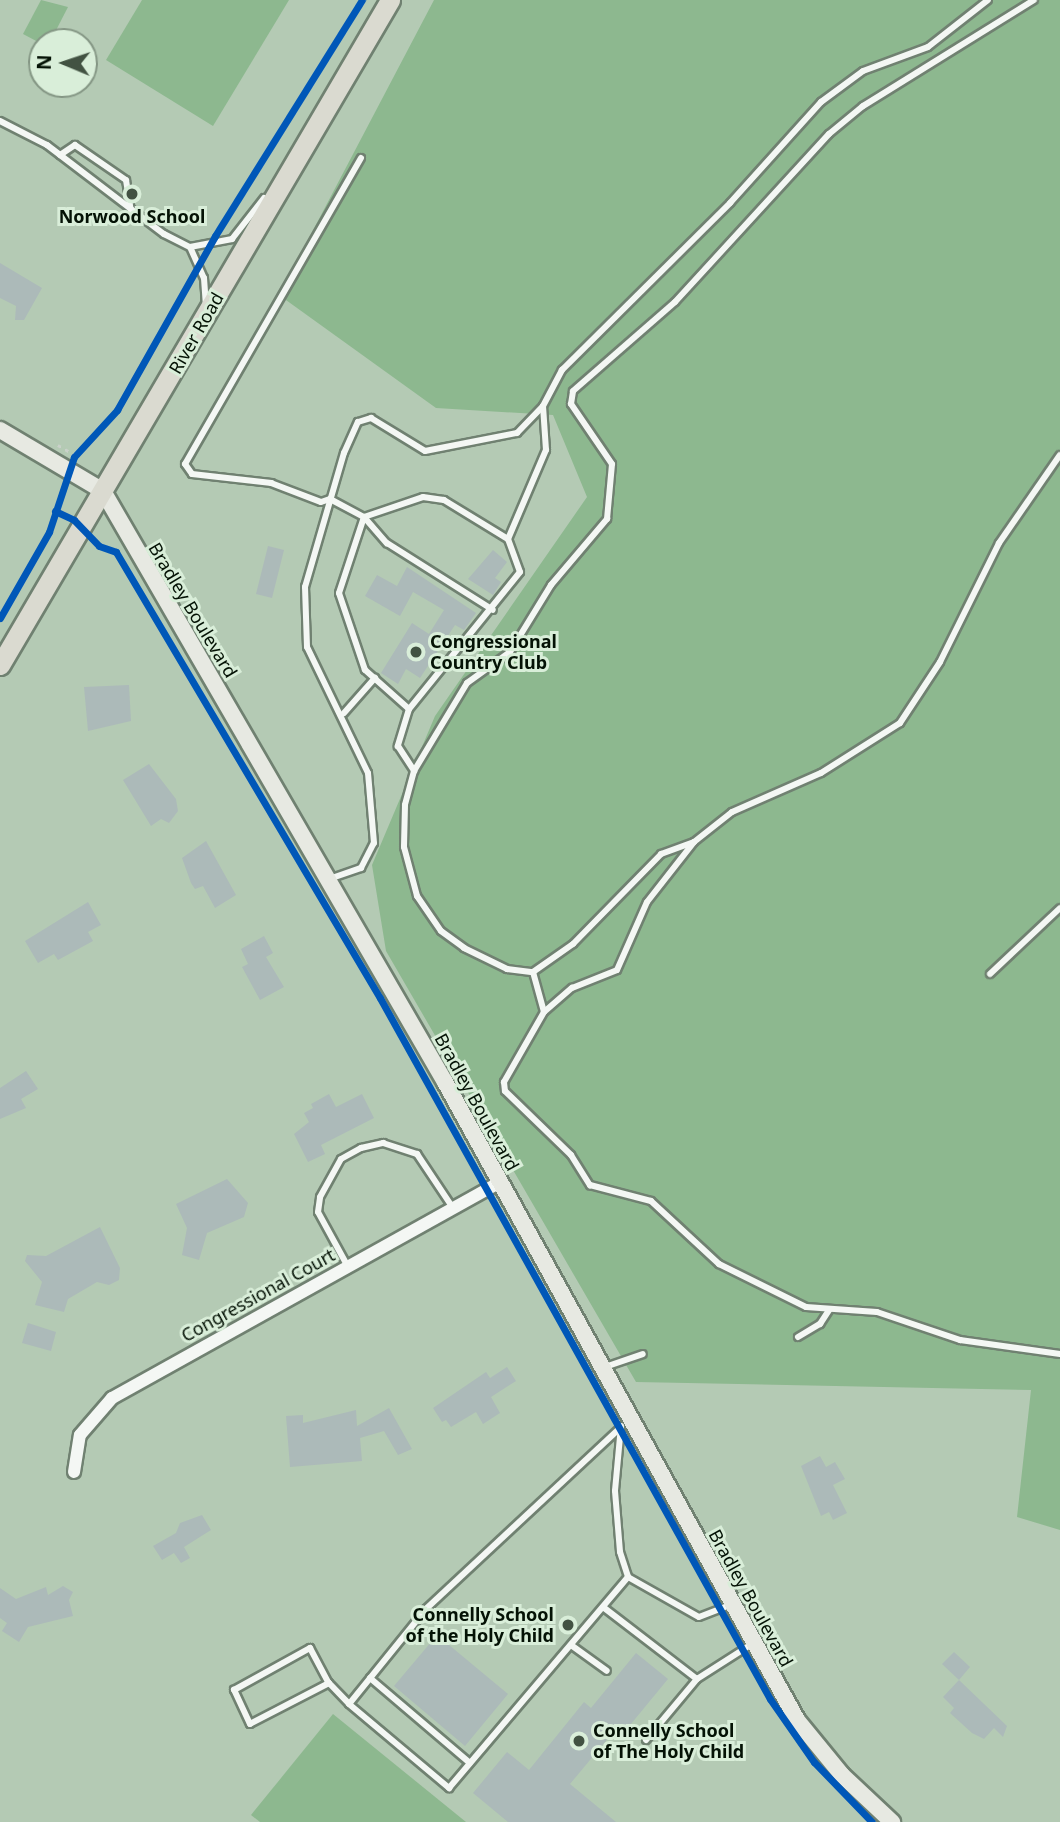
<!DOCTYPE html>
<style>
body{margin:0}
#map{position:relative;width:1060px;height:1822px;overflow:hidden;background:#b4cab4;font-family:"Noto Sans",sans-serif}
div>[style]{position:absolute}
.green>*{inset:0;background:#8db88f}
.building>*{inset:0;background:#acbab9}
.path>*{height:2.5px;margin-top:-1.25px;transform-origin:0;background:repeating-linear-gradient(90deg,#c9d1c9 0 3.5px,transparent 0 8.5px)}
.roads{filter:drop-shadow(2px 0 #708171) drop-shadow(-2px 0 #708171) drop-shadow(0 2px #708171) drop-shadow(0 -2px #708171)}
.service>*{height:6px;margin:-3px;padding:0 3px;transform-origin:3px;border-radius:3px;background:#f4f7f4}
.minor>*{height:12px;margin:-6px;padding:0 6px;transform-origin:6px;border-radius:6px;background:#f4f7f4}
.secondary>*{height:16px;margin:-8px;padding:0 8px;transform-origin:8px;border-radius:8px;background:#e7e9e2}
.primary>*{height:19px;margin:-9.5px;padding:0 9.5px;transform-origin:9.5px;border-radius:9.5px;background:#dadad0}
.cycleway>*{height:7px;margin:-3.5px;padding:0 3.5px;transform-origin:3.5px;border-radius:3.5px;background:#0057b8}
.dots>*{width:19px;height:19px;translate:-50% -50%;box-sizing:border-box;border:4px solid #d9eed9;border-radius:50%}
span{translate:-50% -50%;white-space:nowrap;text-align:center;line-height:1.15;-webkit-text-stroke:6px #d9eed9;paint-order:stroke}
.poi-label{font-size:18px;color:#041205;font-weight:700}
.left{translate:0 -50%;text-align:left}
.right{translate:-100% -50%;text-align:right}
.street-label{font-size:18px;color:#041205}
.north{position:absolute;left:28px;top:28px;width:70px;height:70px;box-sizing:border-box;background:#d9eed9;border:2px solid #849684;border-radius:50%;rotate:272deg;font-size:19px;font-weight:700;line-height:28px;text-align:center;color:#041205}
.north::after{content:'';display:block;margin:auto;width:24px;height:32px;background:#425242;clip-path:polygon(50% 0,100% 100%,50% 72%,0 100%)}
</style>
<div id="map">
<div class="green">
<div style="clip-path:polygon(41px 0,68px 7px,50px 42px,42px 44px,23px 34px)"></div>
<div style="clip-path:polygon(142px 0,289px 0,213px 126px,106px 60px)"></div>
<div style="clip-path:polygon(434px 0,1060px 0,1060px 1530px,1017px 1517px,1031px 1390px,636px 1382px,386px 951px,372px 865px,435px 716px,587px 497px,553px 415px,436px 408px,279px 295px)"></div>
<div style="clip-path:polygon(333px 1714px,466px 1822px,260px 1822px,251px 1815px)"></div>
</div>
<div class="building">
<div style="clip-path:polygon(0 263px,42px 288px,24px 320px,15px 320px,16px 306px,0 298px)"></div>
<div style="clip-path:polygon(268px 546px,284px 550px,272px 598px,256px 594px)"></div>
<div style="clip-path:polygon(493px 550px,507px 562px,495px 578px,501px 582px,493px 595px,468px 579px)"></div>
<div style="clip-path:polygon(407px 567px,476px 613px,464px 630px,455px 625px,420px 678px,406px 669px,398px 684px,381px 673px,412px 623px,429px 634px,444px 610px,413px 592px,400px 616px,365px 596px,377px 575px,397px 586px)"></div>
<div style="clip-path:polygon(129px 685px,131px 721px,88px 731px,84px 687px)"></div>
<div style="clip-path:polygon(149px 764px,176px 799px,178px 811px,169px 823px,161px 819px,151px 826px,123px 780px)"></div>
<div style="clip-path:polygon(206px 841px,236px 895px,215px 908px,203px 886px,195px 889px,191px 883px,182px 858px)"></div>
<div style="clip-path:polygon(88px 902px,101px 925px,88px 932px,93px 941px,58px 960px,54px 954px,38px 963px,25px 941px)"></div>
<div style="clip-path:polygon(264px 936px,273px 953px,266px 957px,284px 987px,260px 1000px,242px 967px,248px 964px,241px 949px)"></div>
<div style="clip-path:polygon(26px 1071px,38px 1089px,21px 1099px,26px 1108px,0 1119px,0 1088px)"></div>
<div style="clip-path:polygon(329px 1094px,336px 1107px,362px 1094px,374px 1118px,321px 1145px,325px 1154px,308px 1162px,294px 1134px,309px 1122px,304px 1113px,313px 1108px,311px 1104px)"></div>
<div style="clip-path:polygon(227px 1179px,248px 1203px,244px 1217px,207px 1233px,199px 1260px,182px 1255px,187px 1228px,176px 1204px)"></div>
<div style="clip-path:polygon(100px 1227px,120px 1268px,119px 1280px,109px 1285px,97px 1282px,68px 1299px,64px 1312px,35px 1305px,42px 1282px,25px 1261px,27px 1255px,46px 1256px)"></div>
<div style="clip-path:polygon(28px 1323px,56px 1332px,51px 1351px,22px 1343px)"></div>
<div style="clip-path:polygon(507px 1367px,516px 1381px,491px 1397px,500px 1413px,483px 1424px,476px 1412px,451px 1427px,446px 1420px,442px 1422px,433px 1408px,486px 1372px,490px 1378px)"></div>
<div style="clip-path:polygon(389px 1408px,412px 1449px,398px 1455px,384px 1431px,360px 1438px,362px 1461px,290px 1467px,286px 1416px,303px 1415px,303px 1423px,356px 1410px,357px 1426px)"></div>
<div style="clip-path:polygon(820px 1456px,826px 1467px,835px 1462px,845px 1479px,833px 1485px,847px 1513px,833px 1520px,829px 1512px,821px 1516px,801px 1466px)"></div>
<div style="clip-path:polygon(202px 1515px,211px 1530px,184px 1547px,190px 1558px,181px 1563px,174px 1553px,162px 1560px,153px 1546px,176px 1533px,180px 1523px)"></div>
<div style="clip-path:polygon(63px 1586px,73px 1592px,69px 1600px,73px 1616px,28px 1627px,19px 1642px,2px 1631px,7px 1623px,0 1618px,0 1588px,16px 1599px,46px 1587px,48px 1595px)"></div>
<div style="clip-path:polygon(437px 1635px,508px 1694px,465px 1746px,394px 1686px)"></div>
<div style="clip-path:polygon(954px 1652px,970px 1667px,959px 1680px,942px 1664px)"></div>
<div style="clip-path:polygon(636px 1653px,668px 1679px,626px 1730px,620px 1724px,570px 1784px,616px 1822px,508px 1822px,473px 1793px,507px 1752px,529px 1770px,584px 1702px,591px 1708px)"></div>
<div style="clip-path:polygon(959px 1680px,1007px 1726px,1003px 1737px,994px 1728px,984px 1739px,972px 1733px,950px 1713px,954px 1708px,943px 1697px)"></div>
</div>
<div class="path">
<div style="left:58px;top:445px;width:20px;rotate:30deg"></div>
</div>
<div class="roads">
<div class="service">
<div style="left:0;top:121px;width:53px;rotate:27.1deg"></div>
<div style="left:47px;top:145px;width:147px;rotate:37.3deg"></div>
<div style="left:164px;top:234px;width:29px;rotate:27deg"></div>
<div style="left:190px;top:247px;width:43px;rotate:-10.8deg"></div>
<div style="left:232px;top:239px;width:52px;rotate:-52deg"></div>
<div style="left:60px;top:155px;width:18px;rotate:-34deg"></div>
<div style="left:75px;top:145px;width:62px;rotate:34.5deg"></div>
<div style="left:126px;top:180px;width:30px;rotate:81deg"></div>
<div style="left:361px;top:158px;width:353px;rotate:119.9deg"></div>
<div style="left:185px;top:464px;width:12px;rotate:55deg"></div>
<div style="left:192px;top:474px;width:80px;rotate:6.5deg"></div>
<div style="left:271px;top:483px;width:53px;rotate:20.8deg"></div>
<div style="left:321px;top:502px;width:9px;rotate:-18deg"></div>
<div style="left:330px;top:499px;width:38px;rotate:28deg"></div>
<div style="left:364px;top:517px;width:35px;rotate:49deg"></div>
<div style="left:387px;top:543px;width:125px;rotate:32.3deg"></div>
<div style="left:190px;top:247px;width:34px;rotate:66deg"></div>
<div style="left:204px;top:278px;width:29px;rotate:86deg"></div>
<div style="left:423px;top:497px;width:21px;rotate:8deg"></div>
<div style="left:444px;top:500px;width:75px;rotate:31.4deg"></div>
<div style="left:508px;top:539px;width:35px;rotate:70deg"></div>
<div style="left:520px;top:572px;width:176px;rotate:129deg"></div>
<div style="left:409px;top:709px;width:59px;rotate:-138.4deg"></div>
<div style="left:365px;top:670px;width:81px;rotate:-108.7deg"></div>
<div style="left:339px;top:593px;width:80px;rotate:-71.8deg"></div>
<div style="left:364px;top:517px;width:62px;rotate:-18.7deg"></div>
<div style="left:508px;top:539px;width:97px;rotate:-66.9deg"></div>
<div style="left:546px;top:450px;width:44px;rotate:-93.9deg"></div>
<div style="left:409px;top:709px;width:39px;rotate:107deg"></div>
<div style="left:398px;top:746px;width:30px;rotate:57deg"></div>
<div style="left:414px;top:771px;width:35px;rotate:105deg"></div>
<div style="left:405px;top:805px;width:42px;rotate:91.4deg"></div>
<div style="left:404px;top:847px;width:51px;rotate:75.1deg"></div>
<div style="left:417px;top:896px;width:42px;rotate:55.6deg"></div>
<div style="left:441px;top:931px;width:29px;rotate:36deg"></div>
<div style="left:464px;top:948px;width:48px;rotate:26deg"></div>
<div style="left:507px;top:969px;width:26px;rotate:7deg"></div>
<div style="left:533px;top:972px;width:41px;rotate:74.6deg"></div>
<div style="left:544px;top:1012px;width:81px;rotate:119.7deg"></div>
<div style="left:504px;top:1082px;width:9px;rotate:84deg"></div>
<div style="left:505px;top:1091px;width:92px;rotate:44.1deg"></div>
<div style="left:571px;top:1155px;width:36px;rotate:58deg"></div>
<div style="left:590px;top:1185px;width:63px;rotate:14.7deg"></div>
<div style="left:651px;top:1201px;width:93px;rotate:42.8deg"></div>
<div style="left:719px;top:1264px;width:97px;rotate:26.3deg"></div>
<div style="left:806px;top:1307px;width:71px;rotate:4deg"></div>
<div style="left:877px;top:1312px;width:88px;rotate:18.6deg"></div>
<div style="left:960px;top:1340px;width:101px;rotate:8deg"></div>
<div style="left:344px;top:713px;width:47px;rotate:-48.5deg"></div>
<div style="left:414px;top:771px;width:103px;rotate:-58.9deg"></div>
<div style="left:467px;top:683px;width:53px;rotate:-35.8deg"></div>
<div style="left:510px;top:652px;width:79px;rotate:-58.5deg"></div>
<div style="left:551px;top:585px;width:87px;rotate:-49.7deg"></div>
<div style="left:607px;top:519px;width:55px;rotate:-84.8deg"></div>
<div style="left:612px;top:464px;width:73px;rotate:-124.3deg"></div>
<div style="left:571px;top:404px;width:13px;rotate:-81deg"></div>
<div style="left:573px;top:391px;width:135px;rotate:-41.1deg"></div>
<div style="left:675px;top:302px;width:228px;rotate:-47.5deg"></div>
<div style="left:829px;top:134px;width:44px;rotate:-39.5deg"></div>
<div style="left:863px;top:106px;width:201px;rotate:-31.8deg"></div>
<div style="left:329px;top:879px;width:34px;rotate:-19deg"></div>
<div style="left:361px;top:868px;width:28px;rotate:-63deg"></div>
<div style="left:374px;top:843px;width:70px;rotate:-94.9deg"></div>
<div style="left:368px;top:773px;width:140px;rotate:-115.8deg"></div>
<div style="left:307px;top:647px;width:60px;rotate:-91.9deg"></div>
<div style="left:305px;top:587px;width:140px;rotate:-73.8deg"></div>
<div style="left:344px;top:453px;width:34px;rotate:-66deg"></div>
<div style="left:358px;top:422px;width:14px;rotate:-17deg"></div>
<div style="left:371px;top:418px;width:63px;rotate:31.4deg"></div>
<div style="left:425px;top:451px;width:94px;rotate:-11.1deg"></div>
<div style="left:517px;top:433px;width:37px;rotate:-46deg"></div>
<div style="left:543px;top:406px;width:41px;rotate:-62.2deg"></div>
<div style="left:562px;top:370px;width:237px;rotate:-44.8deg"></div>
<div style="left:730px;top:203px;width:136px;rotate:-48deg"></div>
<div style="left:821px;top:102px;width:52px;rotate:-36.4deg"></div>
<div style="left:863px;top:71px;width:69px;rotate:-20.3deg"></div>
<div style="left:928px;top:47px;width:76px;rotate:-38.1deg"></div>
<div style="left:533px;top:972px;width:49px;rotate:-35deg"></div>
<div style="left:573px;top:944px;width:126px;rotate:-45.6deg"></div>
<div style="left:661px;top:854px;width:35px;rotate:-20deg"></div>
<div style="left:990px;top:974px;width:96px;rotate:-43.3deg"></div>
<div style="left:544px;top:1012px;width:37px;rotate:-41deg"></div>
<div style="left:572px;top:988px;width:48px;rotate:-21.8deg"></div>
<div style="left:617px;top:970px;width:74px;rotate:-66.2deg"></div>
<div style="left:647px;top:902px;width:76px;rotate:-51.9deg"></div>
<div style="left:694px;top:842px;width:48px;rotate:-38.3deg"></div>
<div style="left:732px;top:812px;width:97px;rotate:-23.7deg"></div>
<div style="left:821px;top:773px;width:93px;rotate:-32.3deg"></div>
<div style="left:900px;top:723px;width:73px;rotate:-56.7deg"></div>
<div style="left:940px;top:662px;width:133px;rotate:-63.6deg"></div>
<div style="left:999px;top:543px;width:107px;rotate:-55.3deg"></div>
<div style="left:347px;top:1265px;width:60px;rotate:-118.7deg"></div>
<div style="left:318px;top:1212px;width:15px;rotate:-82deg"></div>
<div style="left:320px;top:1197px;width:43px;rotate:-61.1deg"></div>
<div style="left:341px;top:1159px;width:23px;rotate:-29deg"></div>
<div style="left:361px;top:1148px;width:23px;rotate:-13deg"></div>
<div style="left:383px;top:1143px;width:36px;rotate:18deg"></div>
<div style="left:417px;top:1154px;width:65px;rotate:56.3deg"></div>
<div style="left:798px;top:1337px;width:26px;rotate:-31deg"></div>
<div style="left:820px;top:1324px;width:17px;rotate:-57deg"></div>
<div style="left:602px;top:1368px;width:43px;rotate:-18.9deg"></div>
<div style="left:621px;top:1426px;width:65px;rotate:95.3deg"></div>
<div style="left:615px;top:1491px;width:61px;rotate:85.3deg"></div>
<div style="left:620px;top:1552px;width:26px;rotate:72deg"></div>
<div style="left:628px;top:1577px;width:81px;rotate:29.4deg"></div>
<div style="left:699px;top:1617px;width:34px;rotate:-21deg"></div>
<div style="left:620px;top:1428px;width:265px;rotate:137deg"></div>
<div style="left:426px;top:1609px;width:122px;rotate:129deg"></div>
<div style="left:349px;top:1704px;width:131px;rotate:40deg"></div>
<div style="left:449px;top:1788px;width:277px;rotate:-49.7deg"></div>
<div style="left:603px;top:1607px;width:118px;rotate:37.5deg"></div>
<div style="left:697px;top:1679px;width:65px;rotate:-32.5deg"></div>
<div style="left:571px;top:1645px;width:44px;rotate:35.8deg"></div>
<div style="left:370px;top:1678px;width:131px;rotate:40.4deg"></div>
<div style="left:329px;top:1683px;width:89px;rotate:152.6deg"></div>
<div style="left:250px;top:1724px;width:38px;rotate:-115deg"></div>
<div style="left:234px;top:1690px;width:87px;rotate:-28.9deg"></div>
<div style="left:310px;top:1648px;width:40px;rotate:62deg"></div>
<div style="left:329px;top:1683px;width:29px;rotate:46deg"></div>
<div style="left:646px;top:1740px;width:80px;rotate:-50.1deg"></div>
</div>
<div class="minor">
<div style="left:74px;top:1472px;width:37px;rotate:-81deg"></div>
<div style="left:80px;top:1435px;width:49px;rotate:-49.1deg"></div>
<div style="left:112px;top:1398px;width:443px;rotate:-29.1deg"></div>
</div>
<div class="secondary">
<div style="left:0;top:430px;width:120px;rotate:30.6deg"></div>
<div style="left:103px;top:491px;width:683px;rotate:59.94deg"></div>
<div style="left:445px;top:1082px;width:729px;rotate:61.11deg"></div>
<div style="left:797px;top:1720px;width:71px;rotate:50.7deg"></div>
<div style="left:842px;top:1775px;width:69px;rotate:43.2deg"></div>
</div>
<div class="primary">
<div style="left:0;top:665px;width:771px;rotate:-59.61deg"></div>
</div>
</div>
<div class="cycleway">
<div style="left:55px;top:511px;width:21px;rotate:25deg"></div>
<div style="left:74px;top:520px;width:36px;rotate:46deg"></div>
<div style="left:99px;top:546px;width:18px;rotate:19deg"></div>
<div style="left:116px;top:552px;width:518px;rotate:59.38deg"></div>
<div style="left:380px;top:998px;width:802px;rotate:60.91deg"></div>
<div style="left:770px;top:1699px;width:77px;rotate:55.1deg"></div>
<div style="left:814px;top:1762px;width:83px;rotate:46deg"></div>
<div style="left:0;top:618px;width:99px;rotate:-60.3deg"></div>
<div style="left:49px;top:532px;width:79px;rotate:-71.6deg"></div>
<div style="left:74px;top:457px;width:64px;rotate:-47.5deg"></div>
<div style="left:117px;top:410px;width:200px;rotate:-60.6deg"></div>
<div style="left:215px;top:236px;width:278px;rotate:-58.1deg"></div>
</div>
<div class="dots">
<div style="left:132px;top:194px;background:#425242"></div>
<div style="left:416px;top:652px;background:#425242"></div>
<div style="left:568px;top:1625px;background:#425242"></div>
<div style="left:579px;top:1741px;background:#425242"></div>
</div>
<div class="poi-label">
<span style="left:132px;top:216px">Norwood School</span>
<span class="left" style="left:430px;top:652px">Congressional<br>Country Club</span>
<span class="right" style="left:554px;top:1625px">Connelly School<br>of the Holy Child</span>
<span class="left" style="left:593px;top:1741px">Connelly School<br>of The Holy Child</span>
</div>
<div class="street-label">
<span style="left:196px;top:333px;rotate:-60deg">River Road</span>
<span style="left:193px;top:610px;rotate:59deg">Bradley Boulevard</span>
<span style="left:477px;top:1102px;rotate:61deg">Bradley Boulevard</span>
<span style="left:258px;top:1295px;rotate:-29deg">Congressional Court</span>
<span style="left:751px;top:1598px;rotate:61deg">Bradley Boulevard</span>
</div>
<div class="north">N</div>
</div>
